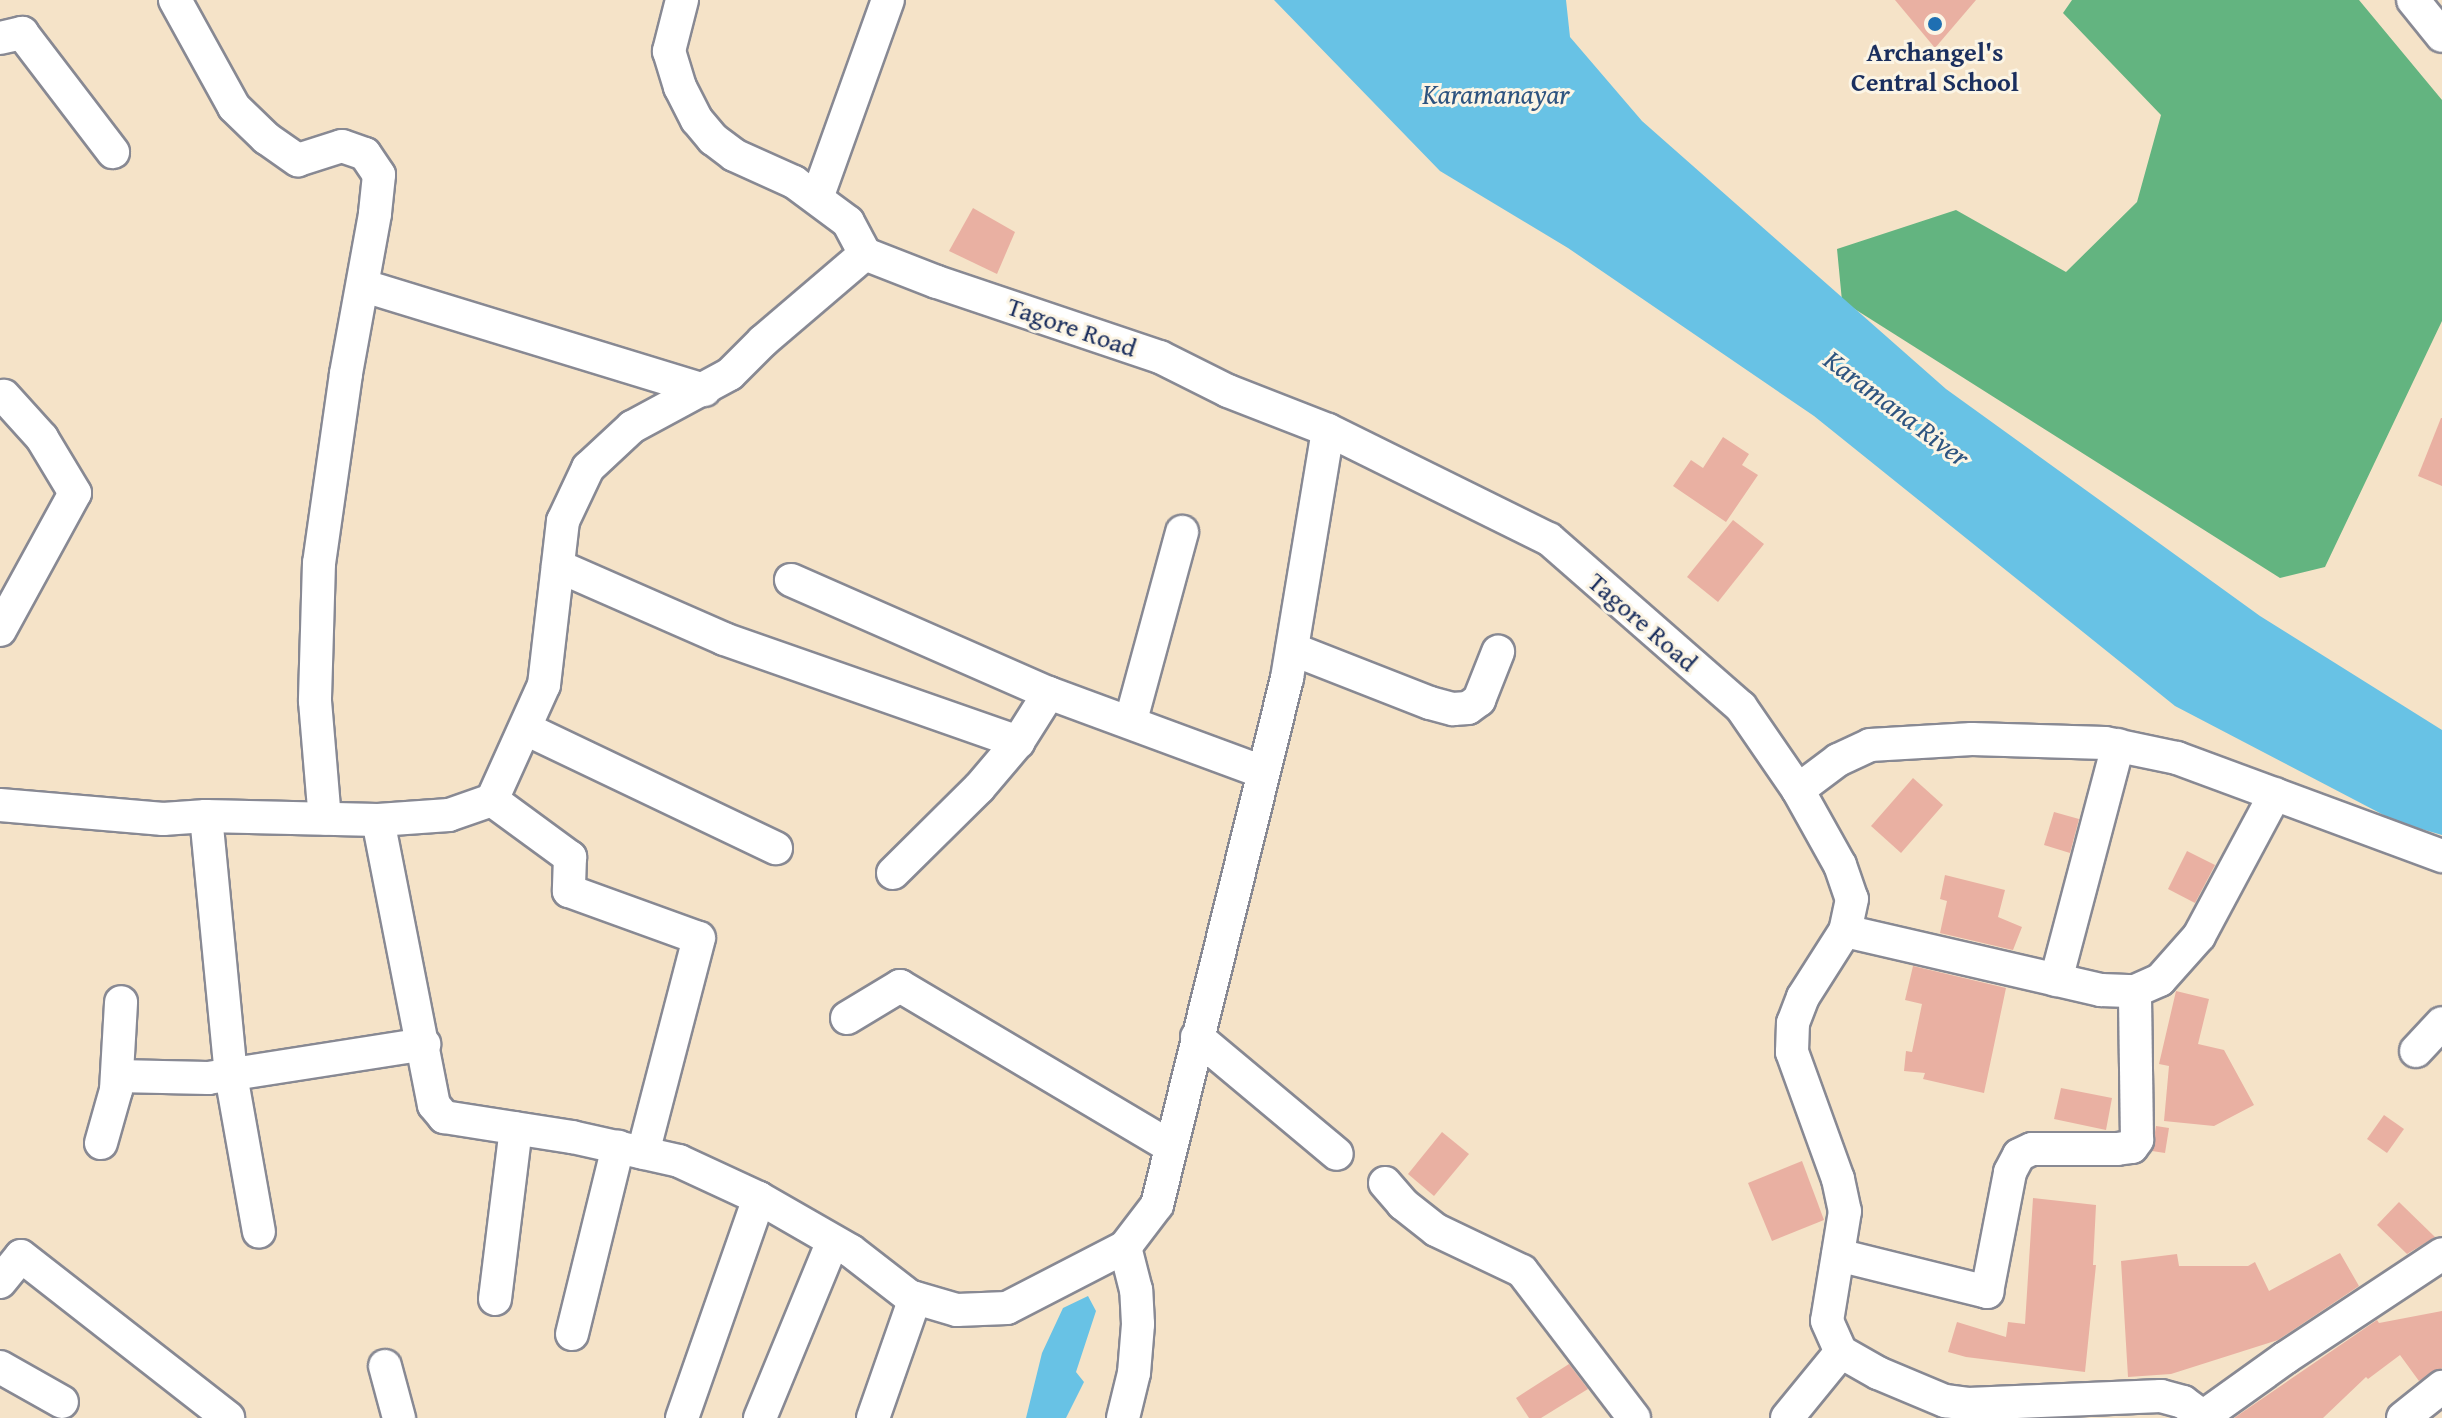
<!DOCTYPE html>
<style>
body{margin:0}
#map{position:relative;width:2442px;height:1418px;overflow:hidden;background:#f5e3c8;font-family:"Gentium Book Plus",serif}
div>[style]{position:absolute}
.forest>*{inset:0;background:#63b480}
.water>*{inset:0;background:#68c2e5}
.building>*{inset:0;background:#e9b0a2}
.roads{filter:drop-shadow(2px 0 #888993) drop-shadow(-2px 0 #888993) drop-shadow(0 2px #888993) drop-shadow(0 -2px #888993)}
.minor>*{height:32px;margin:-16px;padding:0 16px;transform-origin:16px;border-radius:16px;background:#fff}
.dots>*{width:22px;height:22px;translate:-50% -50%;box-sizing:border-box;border:4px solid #fcf5e5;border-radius:50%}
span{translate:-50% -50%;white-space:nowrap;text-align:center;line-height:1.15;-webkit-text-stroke:6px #fcf5e5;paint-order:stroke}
.poi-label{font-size:26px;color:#1b2f5e;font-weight:700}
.street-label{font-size:26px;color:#1b2f5e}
.water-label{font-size:28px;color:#2e5480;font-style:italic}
</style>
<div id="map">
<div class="forest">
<div style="clip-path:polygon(2072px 0,2359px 0,2442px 100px,2442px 321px,2325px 567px,2280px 578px,1842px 301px,1837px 249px,1956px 210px,2066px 272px,2137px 202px,2161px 115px,2063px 13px)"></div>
</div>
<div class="water">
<div style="clip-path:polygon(1274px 0,1566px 0,1570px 37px,1642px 121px,1946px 389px,2260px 616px,2442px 730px,2442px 835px,2397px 822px,2175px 706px,1814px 416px,1568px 248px,1440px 171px)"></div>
<div style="clip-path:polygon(1088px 1296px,1096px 1311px,1076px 1372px,1084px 1382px,1066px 1418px,1026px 1418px,1042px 1353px,1063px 1308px)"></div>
</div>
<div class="building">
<div style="clip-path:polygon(1895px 0,1976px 0,1935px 48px)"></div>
<div style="clip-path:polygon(973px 208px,1015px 232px,997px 274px,949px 251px)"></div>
<div style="clip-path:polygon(2441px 418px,2442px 418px,2442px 486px,2418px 476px)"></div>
<div style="clip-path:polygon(1723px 437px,1749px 454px,1742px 465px,1758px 475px,1726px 522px,1673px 486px,1691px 460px,1703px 468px)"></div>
<div style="clip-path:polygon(1733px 520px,1764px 544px,1718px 602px,1687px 577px)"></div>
<div style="clip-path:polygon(1913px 778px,1943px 805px,1901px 853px,1871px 826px)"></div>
<div style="clip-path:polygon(2054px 812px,2079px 819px,2070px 853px,2044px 845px)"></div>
<div style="clip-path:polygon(2187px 851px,2215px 865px,2195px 903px,2168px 889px)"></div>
<div style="clip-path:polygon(1945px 875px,2005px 890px,1998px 917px,2022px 927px,2013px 950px,1940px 933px,1947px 901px,1940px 899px)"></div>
<div style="clip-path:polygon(1913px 966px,2006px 988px,1984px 1093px,1923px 1079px,1925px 1073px,1904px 1071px,1906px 1051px,1912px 1052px,1922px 1004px,1905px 1000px)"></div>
<div style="clip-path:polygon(2176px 991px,2209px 999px,2198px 1044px,2224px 1050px,2254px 1105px,2214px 1126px,2164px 1121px,2169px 1066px,2159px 1064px)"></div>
<div style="clip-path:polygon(2061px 1088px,2112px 1098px,2106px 1130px,2054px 1119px)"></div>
<div style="clip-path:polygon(2384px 1115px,2404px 1129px,2387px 1153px,2367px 1139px)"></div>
<div style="clip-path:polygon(2156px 1126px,2169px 1128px,2165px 1153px,2152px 1151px)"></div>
<div style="clip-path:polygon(1442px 1132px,1469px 1154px,1434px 1196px,1408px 1174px)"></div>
<div style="clip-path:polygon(1802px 1161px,1824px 1220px,1772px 1241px,1748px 1183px)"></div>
<div style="clip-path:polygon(2033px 1198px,2096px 1205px,2093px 1265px,2096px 1265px,2085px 1372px,1966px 1357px,1948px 1352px,1957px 1322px,2006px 1337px,2008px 1322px,2025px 1324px)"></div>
<div style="clip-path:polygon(2399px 1202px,2435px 1237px,2407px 1254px,2377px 1225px)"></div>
<div style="clip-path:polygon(2340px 1253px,2359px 1286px,2278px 1340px,2171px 1374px,2128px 1377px,2121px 1261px,2177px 1254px,2179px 1266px,2248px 1266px,2255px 1262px,2269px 1291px)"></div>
<div style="clip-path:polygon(2442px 1311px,2442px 1368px,2419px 1381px,2400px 1355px,2368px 1379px,2366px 1377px,2323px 1418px,2234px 1418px,2377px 1320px,2379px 1323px)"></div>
<div style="clip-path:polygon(1569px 1364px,1588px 1389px,1541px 1418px,1529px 1418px,1516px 1398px)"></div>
</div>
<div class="roads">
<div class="minor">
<div style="left:175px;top:0;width:122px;rotate:61.1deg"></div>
<div style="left:234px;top:107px;width:45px;rotate:44.1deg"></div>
<div style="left:266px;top:138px;width:39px;rotate:35deg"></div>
<div style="left:298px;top:160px;width:46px;rotate:-17.7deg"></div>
<div style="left:342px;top:146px;width:24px;rotate:19deg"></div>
<div style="left:365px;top:154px;width:25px;rotate:56deg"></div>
<div style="left:379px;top:175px;width:39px;rotate:96deg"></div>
<div style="left:375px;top:214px;width:163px;rotate:100.3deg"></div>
<div style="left:346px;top:374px;width:191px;rotate:98.1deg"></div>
<div style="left:319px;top:563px;width:138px;rotate:91.7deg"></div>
<div style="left:315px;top:701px;width:118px;rotate:85.2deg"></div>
<div style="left:682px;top:0;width:53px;rotate:104.3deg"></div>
<div style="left:669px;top:51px;width:38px;rotate:73deg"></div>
<div style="left:680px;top:87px;width:37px;rotate:63deg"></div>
<div style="left:697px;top:120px;width:25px;rotate:50deg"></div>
<div style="left:713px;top:139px;width:26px;rotate:37deg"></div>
<div style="left:734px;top:155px;width:66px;rotate:24.2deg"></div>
<div style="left:794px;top:182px;width:67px;rotate:36.5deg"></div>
<div style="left:848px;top:222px;width:36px;rotate:62deg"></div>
<div style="left:865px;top:254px;width:77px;rotate:21.3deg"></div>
<div style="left:937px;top:282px;width:235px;rotate:18.6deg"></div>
<div style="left:1160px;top:357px;width:76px;rotate:26.6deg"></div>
<div style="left:1228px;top:391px;width:107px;rotate:21.3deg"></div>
<div style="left:1328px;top:430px;width:246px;rotate:26.3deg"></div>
<div style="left:1549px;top:539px;width:255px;rotate:41.2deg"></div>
<div style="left:1741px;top:707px;width:101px;rotate:55.5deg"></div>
<div style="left:1798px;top:790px;width:86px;rotate:60.8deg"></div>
<div style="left:1840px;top:865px;width:36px;rotate:71deg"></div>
<div style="left:1852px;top:899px;width:33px;rotate:102deg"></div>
<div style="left:1845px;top:931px;width:78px;rotate:122.5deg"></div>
<div style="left:1803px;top:997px;width:28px;rotate:111deg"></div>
<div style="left:1793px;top:1023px;width:29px;rotate:92deg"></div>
<div style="left:1792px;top:1052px;width:135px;rotate:70.1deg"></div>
<div style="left:1838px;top:1179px;width:33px;rotate:78deg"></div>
<div style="left:1845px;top:1211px;width:111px;rotate:99.3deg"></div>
<div style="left:1827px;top:1321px;width:34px;rotate:66deg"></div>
<div style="left:1841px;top:1352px;width:43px;rotate:29.6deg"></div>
<div style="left:1878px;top:1373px;width:73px;rotate:22.7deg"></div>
<div style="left:1945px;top:1401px;width:23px;rotate:7deg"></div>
<div style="left:1968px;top:1404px;width:193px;rotate:-2.4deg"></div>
<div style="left:2161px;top:1396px;width:23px;rotate:15deg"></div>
<div style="left:2183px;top:1402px;width:27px;rotate:36deg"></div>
<div style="left:2413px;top:0;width:46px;rotate:51.1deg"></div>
<div style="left:0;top:38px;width:23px;rotate:-13deg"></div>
<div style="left:22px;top:33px;width:150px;rotate:52.6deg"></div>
<div style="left:817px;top:198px;width:210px;rotate:-70.3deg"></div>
<div style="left:364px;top:286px;width:356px;rotate:17deg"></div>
<div style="left:558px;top:566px;width:181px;rotate:23.7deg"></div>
<div style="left:724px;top:639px;width:312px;rotate:19.3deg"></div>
<div style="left:791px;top:580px;width:282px;rotate:23.7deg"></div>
<div style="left:1049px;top:693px;width:227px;rotate:20.3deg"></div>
<div style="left:0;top:630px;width:156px;rotate:-61.3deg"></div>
<div style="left:75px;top:493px;width:64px;rotate:-121deg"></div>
<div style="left:42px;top:438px;width:57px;rotate:-132.1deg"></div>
<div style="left:1292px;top:649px;width:148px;rotate:21.4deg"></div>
<div style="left:1430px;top:703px;width:24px;rotate:15deg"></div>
<div style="left:1453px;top:709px;width:15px;rotate:-4deg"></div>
<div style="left:1468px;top:708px;width:14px;rotate:-36deg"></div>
<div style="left:1479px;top:700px;width:52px;rotate:-68.4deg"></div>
<div style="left:1131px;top:720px;width:195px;rotate:-74.8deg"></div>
<div style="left:526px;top:729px;width:277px;rotate:25.5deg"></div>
<div style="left:1798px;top:790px;width:50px;rotate:-36.9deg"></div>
<div style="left:1838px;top:760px;width:35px;rotate:-25deg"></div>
<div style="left:1870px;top:745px;width:102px;rotate:-3.4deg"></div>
<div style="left:1972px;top:739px;width:133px;rotate:1.7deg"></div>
<div style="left:2105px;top:743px;width:74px;rotate:11.8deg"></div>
<div style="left:2177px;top:758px;width:283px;rotate:20.3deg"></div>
<div style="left:492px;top:800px;width:97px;rotate:36.2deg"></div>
<div style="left:570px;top:857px;width:34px;rotate:92deg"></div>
<div style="left:569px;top:891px;width:138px;rotate:19.9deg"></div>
<div style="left:699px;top:938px;width:222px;rotate:104.6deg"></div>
<div style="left:0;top:805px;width:164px;rotate:4.9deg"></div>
<div style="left:163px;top:819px;width:43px;rotate:-4deg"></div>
<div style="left:206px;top:816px;width:172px;rotate:1.3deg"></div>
<div style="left:378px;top:820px;width:71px;rotate:-4deg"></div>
<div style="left:449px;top:815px;width:46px;rotate:-19.2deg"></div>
<div style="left:492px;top:800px;width:126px;rotate:-65.7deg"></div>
<div style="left:544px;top:685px;width:165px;rotate:-83.4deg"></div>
<div style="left:563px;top:521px;width:59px;rotate:-64.7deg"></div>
<div style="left:588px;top:468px;width:60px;rotate:-43deg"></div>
<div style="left:632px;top:427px;width:111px;rotate:-28.4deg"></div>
<div style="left:730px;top:374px;width:47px;rotate:-45deg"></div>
<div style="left:763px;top:341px;width:134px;rotate:-40.5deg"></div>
<div style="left:206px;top:816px;width:260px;rotate:84.5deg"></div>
<div style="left:231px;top:1075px;width:159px;rotate:79.9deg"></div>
<div style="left:378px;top:820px;width:290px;rotate:78.9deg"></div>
<div style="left:434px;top:1105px;width:16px;rotate:50deg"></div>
<div style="left:444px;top:1117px;width:130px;rotate:8.9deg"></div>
<div style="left:572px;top:1137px;width:110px;rotate:12.6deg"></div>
<div style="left:679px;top:1161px;width:88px;rotate:24.8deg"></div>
<div style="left:759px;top:1198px;width:106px;rotate:29.9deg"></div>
<div style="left:851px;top:1251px;width:73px;rotate:37.8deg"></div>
<div style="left:909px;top:1296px;width:50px;rotate:16.3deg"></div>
<div style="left:957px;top:1310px;width:50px;rotate:-2.3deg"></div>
<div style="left:1007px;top:1308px;width:133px;rotate:-27.3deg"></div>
<div style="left:1125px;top:1247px;width:53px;rotate:-52.7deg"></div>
<div style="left:1157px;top:1205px;width:543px;rotate:-76.14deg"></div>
<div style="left:1287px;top:678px;width:251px;rotate:-80.6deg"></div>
<div style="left:893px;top:873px;width:121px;rotate:-44.7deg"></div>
<div style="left:979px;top:788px;width:60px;rotate:-49.7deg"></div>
<div style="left:1018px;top:742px;width:58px;rotate:-57.7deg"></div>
<div style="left:1845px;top:931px;width:263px;rotate:13deg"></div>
<div style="left:2101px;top:990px;width:34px;rotate:2deg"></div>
<div style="left:2135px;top:991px;width:27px;rotate:-24deg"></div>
<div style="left:2160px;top:980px;width:59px;rotate:-48.4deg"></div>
<div style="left:2199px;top:936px;width:161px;rotate:-61.8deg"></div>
<div style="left:2056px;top:980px;width:243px;rotate:-75.2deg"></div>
<div style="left:847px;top:1018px;width:62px;rotate:-31.1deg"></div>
<div style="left:900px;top:986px;width:315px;rotate:30.7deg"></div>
<div style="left:1197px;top:1037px;width:182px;rotate:39.9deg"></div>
<div style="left:2416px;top:1051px;width:38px;rotate:-47deg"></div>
<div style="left:117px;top:1076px;width:91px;rotate:1.3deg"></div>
<div style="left:208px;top:1078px;width:219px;rotate:-8.9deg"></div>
<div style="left:101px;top:1143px;width:55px;rotate:-74.2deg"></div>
<div style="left:116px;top:1090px;width:88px;rotate:-86.7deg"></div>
<div style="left:1385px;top:1183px;width:28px;rotate:49deg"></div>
<div style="left:1403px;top:1204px;width:42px;rotate:38.2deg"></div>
<div style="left:1436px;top:1230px;width:95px;rotate:25.5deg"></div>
<div style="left:1522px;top:1271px;width:185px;rotate:52.7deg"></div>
<div style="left:1838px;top:1255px;width:154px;rotate:13.9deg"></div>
<div style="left:1987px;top:1292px;width:122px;rotate:-79.1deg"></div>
<div style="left:2010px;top:1172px;width:19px;rotate:-62deg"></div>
<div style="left:2019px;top:1155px;width:14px;rotate:-25deg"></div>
<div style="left:2032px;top:1149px;width:85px"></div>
<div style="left:2117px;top:1149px;width:15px;rotate:-8deg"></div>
<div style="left:2132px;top:1147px;width:9px;rotate:-54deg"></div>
<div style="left:2137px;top:1140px;width:149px;rotate:-90.8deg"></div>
<div style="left:0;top:1282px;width:33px;rotate:-51deg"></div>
<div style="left:21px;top:1256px;width:263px;rotate:38deg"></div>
<div style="left:495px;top:1299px;width:172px;rotate:-83deg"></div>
<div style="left:572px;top:1334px;width:193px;rotate:-76.2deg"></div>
<div style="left:385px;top:1366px;width:54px;rotate:74.9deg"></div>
<div style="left:0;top:1367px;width:71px;rotate:29.4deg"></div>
<div style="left:2204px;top:1416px;width:100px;rotate:-35.6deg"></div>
<div style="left:2285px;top:1358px;width:188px;rotate:-33.5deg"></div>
<div style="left:682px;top:1418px;width:233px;rotate:-70.7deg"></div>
<div style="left:760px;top:1418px;width:191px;rotate:-67.6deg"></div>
<div style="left:873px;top:1418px;width:127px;rotate:-70.7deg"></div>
<div style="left:1123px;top:1418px;width:46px;rotate:-76.3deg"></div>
<div style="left:1134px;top:1373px;width:49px;rotate:-85.3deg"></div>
<div style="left:1138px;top:1324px;width:34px;rotate:-93deg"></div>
<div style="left:1136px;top:1290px;width:44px;rotate:-104.3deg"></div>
<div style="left:1787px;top:1418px;width:85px;rotate:-50.7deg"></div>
<div style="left:2403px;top:1418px;width:50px;rotate:-38.5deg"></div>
</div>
</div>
<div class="dots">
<div style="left:1935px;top:24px;background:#1f6fb2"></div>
</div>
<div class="poi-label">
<span style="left:1935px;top:67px">Archangel's<br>Central School</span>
</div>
<div class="street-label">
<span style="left:1072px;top:327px;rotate:19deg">Tagore Road</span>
<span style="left:1643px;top:622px;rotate:41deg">Tagore Road</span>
</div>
<div class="water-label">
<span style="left:1496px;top:94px">Karamanayar</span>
<span style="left:1897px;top:408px;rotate:37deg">Karamana River</span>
</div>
</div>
